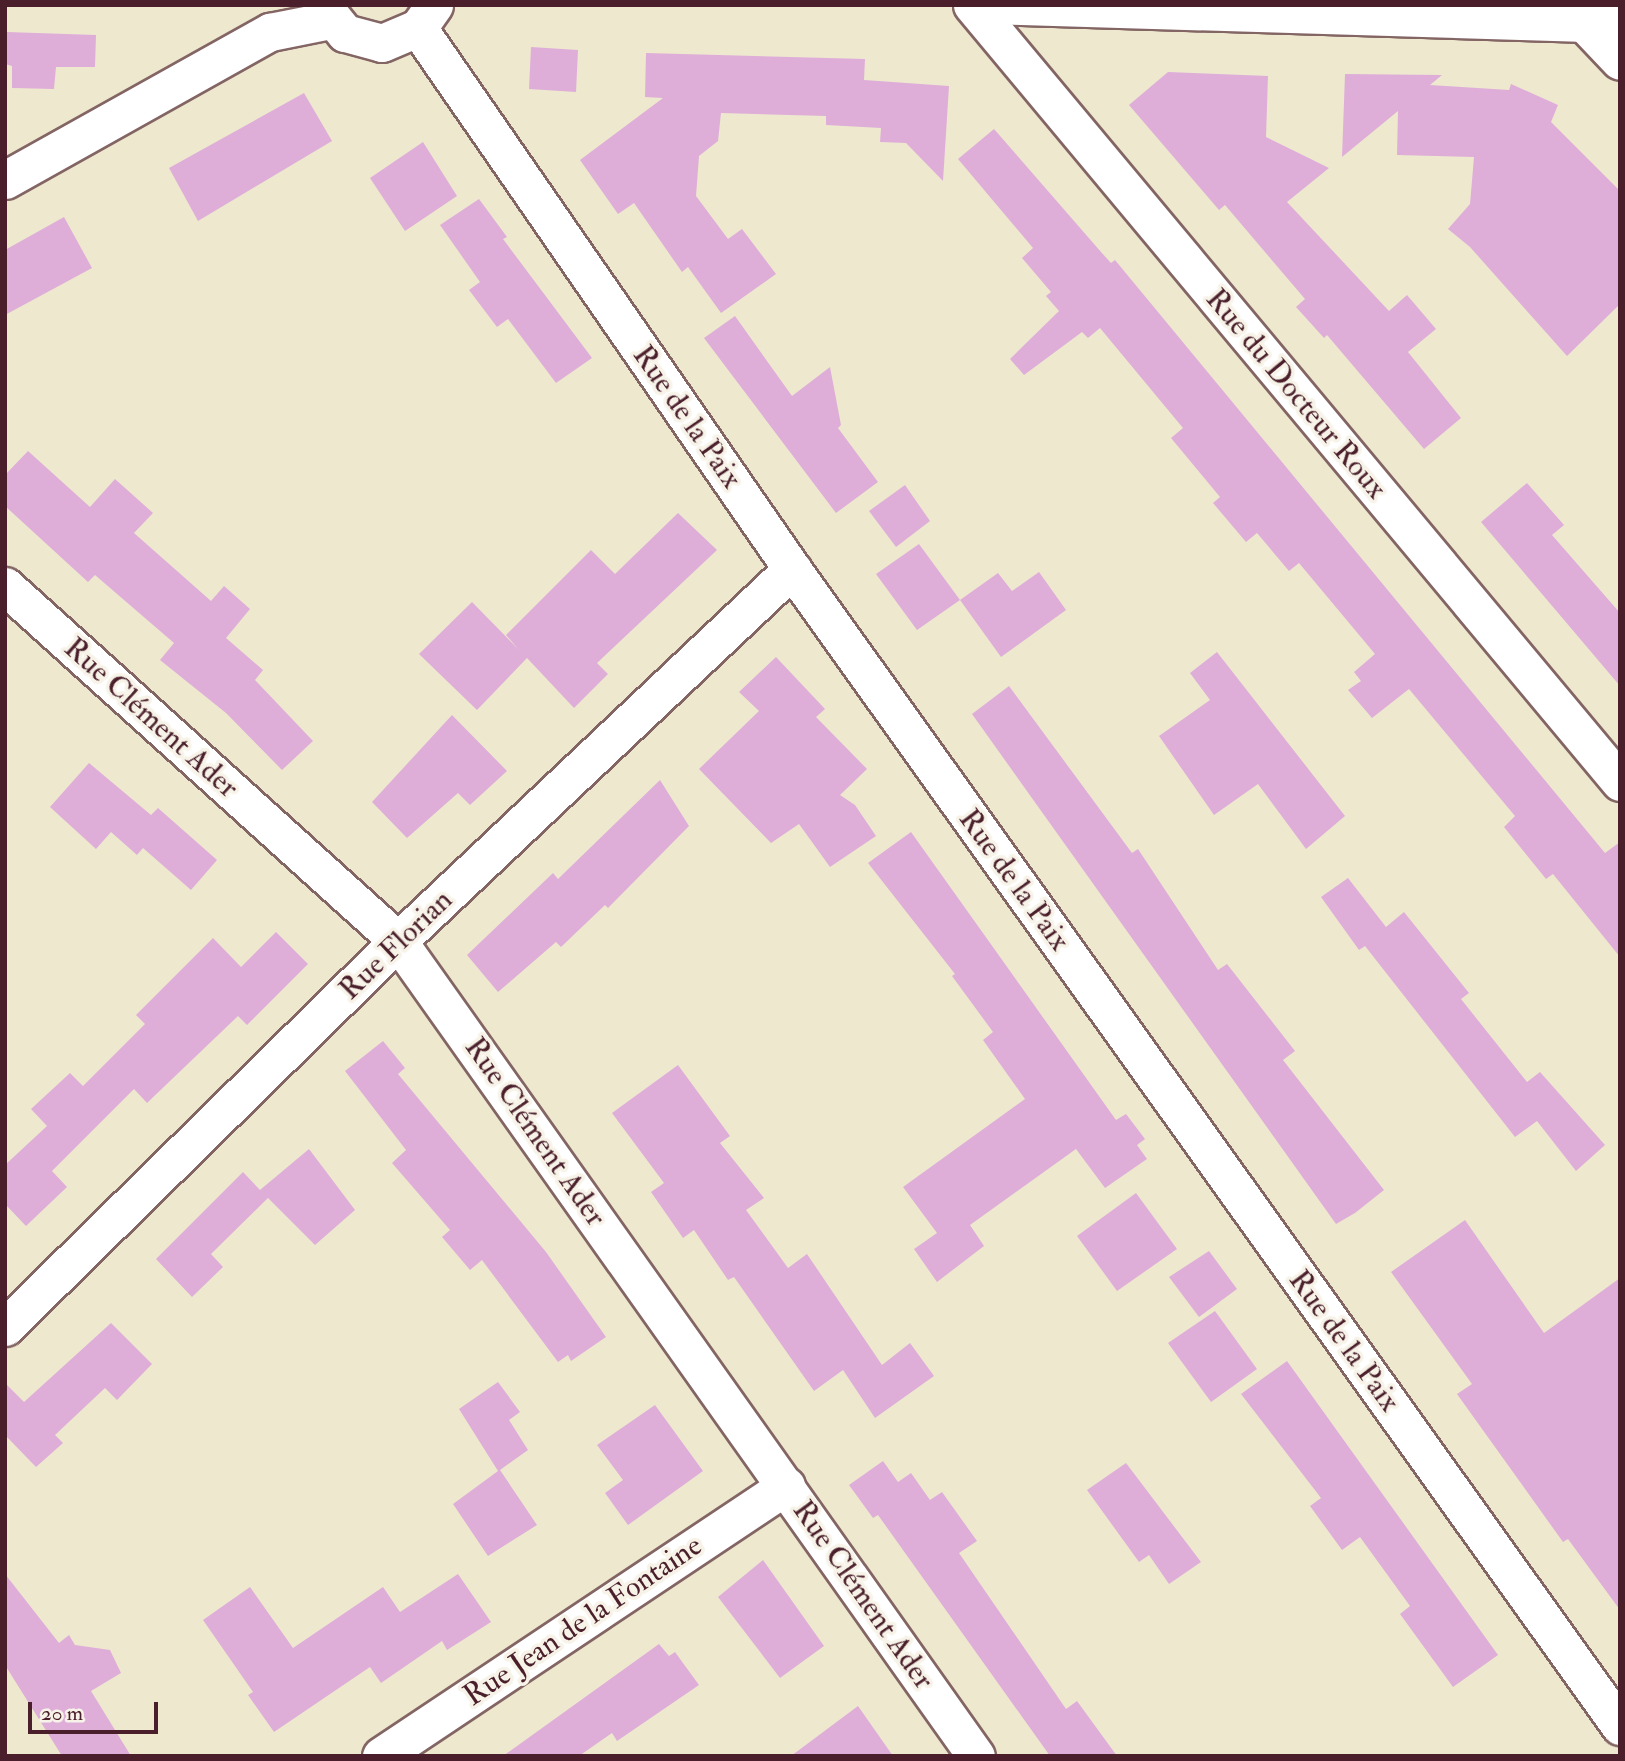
<!DOCTYPE html>
<meta charset="utf-8">
<style>
body{margin:0}
#map{position:relative;width:1625px;height:1761px;overflow:hidden;background:#eee8cf;font-family:"IM FELL Double Pica",serif}
div>[style]{position:absolute}
.building>*{inset:0;background:#deaed9}
.roads{filter:drop-shadow(2px 0 #836564) drop-shadow(-2px 0 #836564) drop-shadow(0 2px #836564) drop-shadow(0 -2px #836564)}
.street>*{height:37px;margin:-18.5px;padding:0 18.5px;transform-origin:18.5px;border-radius:18.5px;background:#fff}
span{translate:-50% -50%;white-space:nowrap;text-align:center;line-height:1.15;-webkit-text-stroke:7px #f7f3e8;paint-order:stroke}
.street-label{font-size:30px;color:#4a1f2b}
.frame{position:absolute;inset:0;border:7px solid #4a1f2b;pointer-events:none}
.scale{position:absolute;left:28px;top:1702px;width:130px;height:32px;box-sizing:border-box;border:4px solid #4a1f2b;border-top:0;padding-left:9px;font-size:21px;line-height:24px;white-space:nowrap;color:#4a1f2b;-webkit-text-stroke:5px #f7f3e8;paint-order:stroke}
</style>
<div id="map">
<div class="building">
<div style="clip-path:polygon(7px 32px,96px 35px,95px 67px,56px 67px,54px 89px,12px 88px,12px 66px,5px 64px)"></div>
<div style="clip-path:polygon(531px 47px,578px 50px,576px 92px,529px 89px)"></div>
<div style="clip-path:polygon(646px 53px,865px 59px,864px 80px,949px 86px,943px 181px,906px 143px,880px 142px,881px 128px,826px 125px,826px 116px,721px 113px,718px 141px,699px 156px,696px 196px,728px 239px,742px 229px,776px 274px,721px 313px,688px 267px,682px 272px,634px 203px,618px 214px,580px 160px,663px 98px,645px 97px)"></div>
<div style="clip-path:polygon(1168px 72px,1268px 76px,1266px 137px,1329px 168px,1287px 202px,1389px 311px,1407px 295px,1436px 329px,1408px 352px,1461px 418px,1424px 449px,1327px 335px,1324px 338px,1296px 307px,1305px 299px,1225px 205px,1219px 210px,1129px 105px)"></div>
<div style="clip-path:polygon(1345px 74px,1442px 75px,1430px 85px,1509px 90px,1511px 84px,1558px 105px,1551px 122px,1620px 191px,1620px 304px,1567px 356px,1470px 247px,1448px 229px,1470px 204px,1474px 157px,1397px 155px,1398px 111px,1342px 157px)"></div>
<div style="clip-path:polygon(304px 93px,332px 141px,198px 221px,169px 168px)"></div>
<div style="clip-path:polygon(994px 129px,1101px 252px,1111px 263px,1115px 260px,1605px 853px,1620px 842px,1620px 957px,1553px 874px,1546px 879px,1504px 827px,1515px 816px,1409px 689px,1372px 718px,1348px 690px,1361px 681px,1354px 672px,1375px 654px,1299px 563px,1289px 571px,1257px 533px,1246px 542px,1213px 503px,1220px 497px,1171px 438px,1183px 428px,1100px 328px,1088px 338px,1082px 332px,1024px 375px,1010px 359px,1059px 311px,1046px 296px,1051px 292px,1022px 258px,1033px 248px,958px 159px)"></div>
<div style="clip-path:polygon(423px 142px,457px 196px,405px 231px,370px 178px)"></div>
<div style="clip-path:polygon(479px 199px,507px 237px,503px 239px,592px 358px,556px 383px,508px 319px,497px 327px,469px 290px,480px 282px,440px 225px)"></div>
<div style="clip-path:polygon(64px 217px,92px 268px,5px 315px,5px 250px)"></div>
<div style="clip-path:polygon(735px 316px,792px 396px,830px 367px,841px 425px,838px 428px,878px 482px,836px 513px,704px 338px)"></div>
<div style="clip-path:polygon(28px 451px,90px 507px,115px 479px,153px 513px,134px 533px,211px 601px,224px 586px,250px 609px,226px 638px,263px 670px,255px 680px,313px 741px,282px 770px,226px 713px,160px 660px,174px 643px,95px 575px,88px 582px,5px 506px,5px 475px)"></div>
<div style="clip-path:polygon(1527px 483px,1564px 525px,1552px 535px,1620px 613px,1620px 686px,1481px 522px)"></div>
<div style="clip-path:polygon(905px 485px,930px 521px,896px 547px,869px 511px)"></div>
<div style="clip-path:polygon(678px 513px,717px 550px,597px 663px,608px 674px,574px 708px,527px 658px,477px 710px,419px 654px,472px 602px,519px 650px,506px 635px,591px 550px,615px 574px)"></div>
<div style="clip-path:polygon(919px 544px,960px 600px,917px 630px,876px 574px)"></div>
<div style="clip-path:polygon(1039px 572px,1066px 610px,1001px 657px,960px 600px,998px 573px,1012px 591px)"></div>
<div style="clip-path:polygon(1217px 652px,1345px 816px,1306px 849px,1258px 784px,1214px 815px,1159px 736px,1210px 700px,1190px 673px)"></div>
<div style="clip-path:polygon(776px 657px,825px 709px,816px 717px,867px 769px,840px 795px,855px 805px,876px 836px,830px 867px,799px 824px,771px 843px,699px 769px,759px 711px,739px 692px)"></div>
<div style="clip-path:polygon(1009px 686px,1132px 853px,1138px 849px,1218px 970px,1227px 964px,1295px 1051px,1283px 1060px,1384px 1190px,1355px 1213px,1336px 1224px,972px 714px)"></div>
<div style="clip-path:polygon(452px 715px,507px 771px,470px 805px,458px 793px,407px 838px,372px 802px)"></div>
<div style="clip-path:polygon(89px 763px,151px 815px,158px 808px,217px 860px,191px 890px,143px 848px,137px 855px,111px 832px,96px 849px,50px 807px)"></div>
<div style="clip-path:polygon(660px 780px,689px 826px,608px 908px,605px 905px,561px 947px,556px 942px,498px 992px,467px 955px,553px 873px,558px 879px)"></div>
<div style="clip-path:polygon(911px 832px,1116px 1120px,1126px 1114px,1145px 1139px,1137px 1145px,1147px 1159px,1105px 1188px,1076px 1149px,970px 1225px,984px 1246px,937px 1282px,914px 1249px,937px 1233px,903px 1187px,1025px 1099px,983px 1040px,993px 1032px,952px 976px,955px 974px,868px 863px)"></div>
<div style="clip-path:polygon(1348px 878px,1386px 927px,1404px 912px,1469px 993px,1461px 999px,1527px 1082px,1540px 1072px,1605px 1145px,1576px 1171px,1537px 1121px,1515px 1137px,1365px 946px,1359px 950px,1321px 897px)"></div>
<div style="clip-path:polygon(276px 932px,308px 964px,247px 1025px,238px 1016px,147px 1103px,134px 1089px,52px 1171px,67px 1187px,26px 1226px,5px 1204px,5px 1165px,47px 1126px,31px 1109px,70px 1073px,83px 1086px,145px 1024px,136px 1015px,213px 938px,241px 967px)"></div>
<div style="clip-path:polygon(383px 1041px,405px 1068px,398px 1074px,546px 1252px,606px 1337px,571px 1361px,568px 1355px,558px 1362px,482px 1260px,470px 1270px,442px 1237px,450px 1230px,392px 1163px,406px 1150px,345px 1071px)"></div>
<div style="clip-path:polygon(678px 1065px,730px 1136px,720px 1143px,764px 1198px,746px 1210px,788px 1268px,807px 1254px,882px 1365px,910px 1343px,934px 1376px,875px 1418px,843px 1370px,814px 1391px,734px 1277px,728px 1280px,694px 1230px,683px 1238px,651px 1192px,664px 1183px,612px 1113px)"></div>
<div style="clip-path:polygon(309px 1149px,355px 1210px,315px 1245px,268px 1198px,211px 1254px,223px 1267px,192px 1297px,156px 1259px,243px 1172px,260px 1190px)"></div>
<div style="clip-path:polygon(1136px 1193px,1177px 1249px,1117px 1291px,1077px 1236px)"></div>
<div style="clip-path:polygon(1465px 1220px,1544px 1333px,1620px 1278px,1620px 1610px,1568px 1539px,1563px 1542px,1457px 1394px,1472px 1384px,1391px 1272px)"></div>
<div style="clip-path:polygon(1209px 1251px,1237px 1289px,1199px 1317px,1169px 1277px)"></div>
<div style="clip-path:polygon(1215px 1311px,1257px 1369px,1211px 1402px,1168px 1343px)"></div>
<div style="clip-path:polygon(111px 1323px,152px 1364px,117px 1400px,105px 1388px,55px 1435px,63px 1443px,36px 1467px,5px 1435px,5px 1383px,24px 1402px)"></div>
<div style="clip-path:polygon(1287px 1361px,1498px 1655px,1453px 1687px,1400px 1614px,1410px 1606px,1360px 1537px,1342px 1550px,1310px 1506px,1321px 1498px,1241px 1394px)"></div>
<div style="clip-path:polygon(498px 1382px,520px 1412px,509px 1420px,528px 1450px,500px 1470px,537px 1525px,488px 1556px,453px 1504px,498px 1471px,459px 1409px)"></div>
<div style="clip-path:polygon(655px 1405px,703px 1471px,628px 1525px,605px 1493px,623px 1480px,597px 1445px)"></div>
<div style="clip-path:polygon(883px 1461px,898px 1482px,911px 1473px,930px 1500px,942px 1492px,977px 1541px,959px 1553px,1066px 1709px,1077px 1701px,1117px 1756px,1050px 1756px,878px 1515px,873px 1518px,849px 1485px)"></div>
<div style="clip-path:polygon(1126px 1463px,1201px 1562px,1169px 1584px,1149px 1555px,1139px 1562px,1087px 1490px)"></div>
<div style="clip-path:polygon(763px 1560px,824px 1646px,780px 1678px,718px 1597px)"></div>
<div style="clip-path:polygon(5px 1574px,59px 1643px,69px 1635px,75px 1645px,110px 1650px,121px 1673px,91px 1691px,131px 1756px,62px 1756px,5px 1665px)"></div>
<div style="clip-path:polygon(458px 1574px,491px 1622px,447px 1650px,442px 1641px,381px 1683px,370px 1667px,274px 1732px,248px 1695px,253px 1692px,203px 1620px,250px 1587px,293px 1648px,383px 1587px,400px 1612px)"></div>
<div style="clip-path:polygon(659px 1644px,669px 1656px,675px 1652px,699px 1685px,617px 1741px,612px 1733px,579px 1756px,503px 1756px)"></div>
<div style="clip-path:polygon(858px 1706px,893px 1756px,791px 1756px)"></div>
</div>
<div class="roads">
<div class="street">
<div style="left:322px;top:5px;width:36px;rotate:51deg"></div>
<div style="left:345px;top:33px;width:38px;rotate:15deg"></div>
<div style="left:382px;top:43px;width:39px;rotate:-23deg"></div>
<div style="left:418px;top:28px;width:28px;rotate:-55deg"></div>
<div style="left:972px;top:5px;width:1012px;rotate:50.17deg"></div>
<div style="left:988px;top:5px;width:632px;rotate:1.72deg"></div>
<div style="left:1584px;top:23px;width:52px;rotate:46.5deg"></div>
<div style="left:418px;top:28px;width:658px;rotate:55.34deg"></div>
<div style="left:792px;top:569px;width:1423px;rotate:54.41deg"></div>
<div style="left:5px;top:180px;width:304px;rotate:-29.2deg"></div>
<div style="left:270px;top:32px;width:61px;rotate:-11.3deg"></div>
<div style="left:5px;top:586px;width:530px;rotate:42.09deg"></div>
<div style="left:398px;top:941px;width:999px;rotate:54.66deg"></div>
<div style="left:5px;top:1327px;width:551px;rotate:-44.49deg"></div>
<div style="left:398px;top:941px;width:542px;rotate:-43.35deg"></div>
<div style="left:381px;top:1756px;width:487px;rotate:-33.7deg"></div>
</div>
</div>
<div class="street-label">
<span style="left:1296px;top:394px;rotate:50deg">Rue du Docteur Roux</span>
<span style="left:687px;top:417px;rotate:55deg">Rue de la Paix</span>
<span style="left:151px;top:718px;rotate:42deg">Rue Clément Ader</span>
<span style="left:1014px;top:880px;rotate:54deg">Rue de la Paix</span>
<span style="left:396px;top:945px;rotate:-44deg">Rue Florian</span>
<span style="left:535px;top:1132px;rotate:55deg">Rue Clément Ader</span>
<span style="left:1344px;top:1341px;rotate:54deg">Rue de la Paix</span>
<span style="left:863px;top:1595px;rotate:55deg">Rue Clément Ader</span>
<span style="left:583px;top:1621px;rotate:-34deg">Rue Jean de la Fontaine</span>
</div>
<div class="frame"></div>
<div class="scale">20 m</div>
</div>
